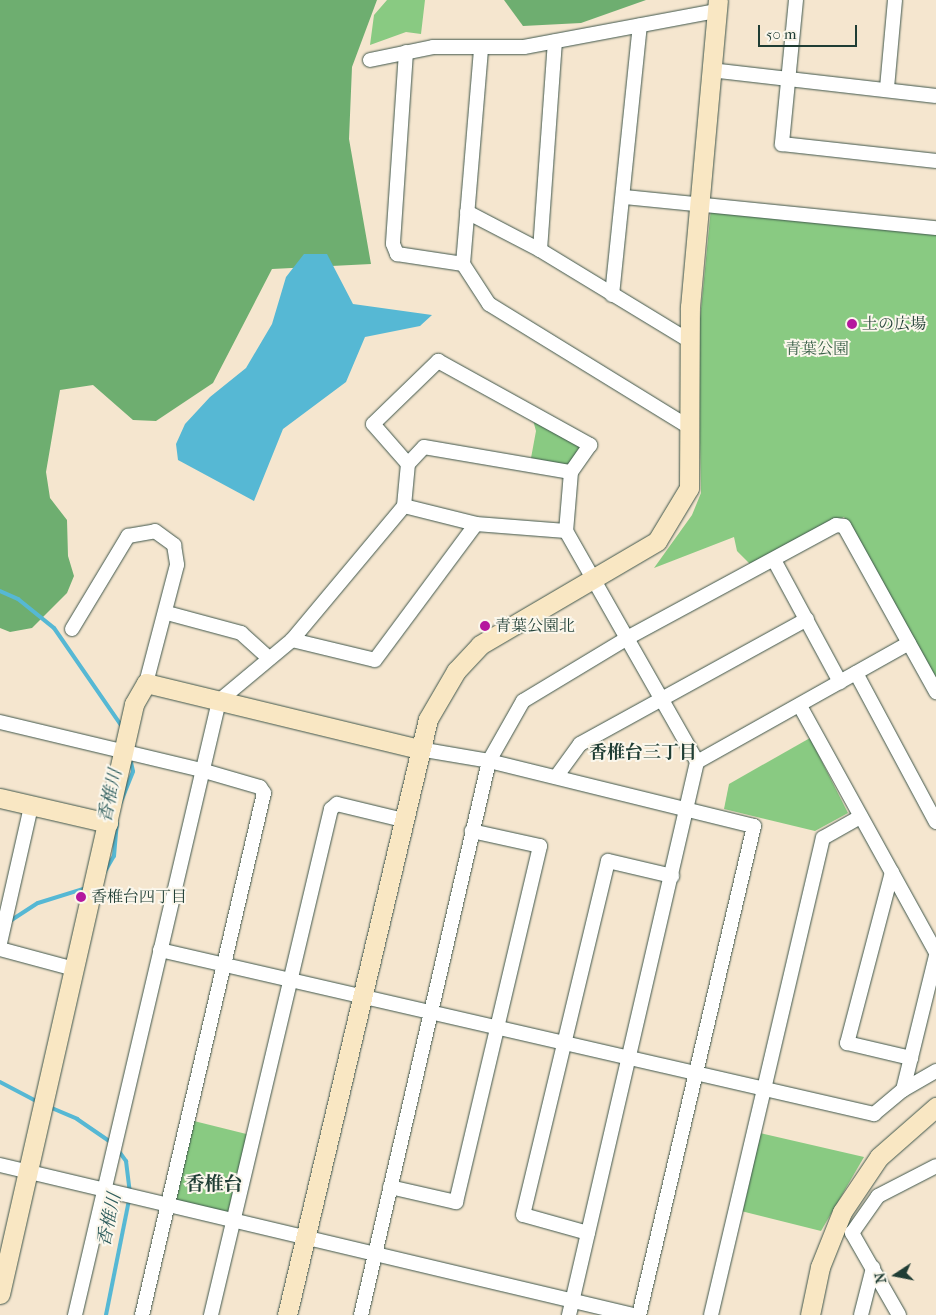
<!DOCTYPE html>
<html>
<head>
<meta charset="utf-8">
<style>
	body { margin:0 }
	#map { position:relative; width:936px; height:1315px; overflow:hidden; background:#f5e6cf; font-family:"IM FELL French Canon","Noto Serif JP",serif }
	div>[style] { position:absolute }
	.green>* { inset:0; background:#89ca82; transform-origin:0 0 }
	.forest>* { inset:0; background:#6eae70 }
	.water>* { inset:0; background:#56b8d4 }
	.stream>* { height:4px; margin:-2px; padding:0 2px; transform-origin:2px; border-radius:2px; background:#56b8d4 }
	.roads { filter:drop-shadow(0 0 1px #3f564b) drop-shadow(0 0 1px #3f564b) }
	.street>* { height:14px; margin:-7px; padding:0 7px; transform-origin:7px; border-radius:7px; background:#fff }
	.secondary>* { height:19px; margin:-9.5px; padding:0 9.5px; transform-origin:9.5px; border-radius:9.5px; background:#f9e7c3 }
	.dots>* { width:14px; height:14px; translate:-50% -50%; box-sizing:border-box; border:2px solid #fbf7ec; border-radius:50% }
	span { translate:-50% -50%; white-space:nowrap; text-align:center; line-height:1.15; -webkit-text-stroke:4px #fbf7ec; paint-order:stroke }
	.poi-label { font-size:16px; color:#1f3d34 }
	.left { translate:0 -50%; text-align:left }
	.park-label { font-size:16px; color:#3a6048 }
	.neighbourhood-label { font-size:18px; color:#1f3d34; font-weight:700 }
	.water-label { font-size:18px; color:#2d5c5c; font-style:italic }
	.quarter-label { font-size:19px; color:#1f3d34; font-weight:700 }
	.north { position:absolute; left:871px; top:1250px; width:50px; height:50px; -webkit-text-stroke:4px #fbf7ec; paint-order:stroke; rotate:259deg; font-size:14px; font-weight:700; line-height:20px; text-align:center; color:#1f3d34 }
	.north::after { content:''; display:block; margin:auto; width:18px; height:22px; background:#1f3d34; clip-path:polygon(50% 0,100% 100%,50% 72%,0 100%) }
	.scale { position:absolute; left:758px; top:25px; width:99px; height:22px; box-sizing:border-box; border:2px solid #1f3d34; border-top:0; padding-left:6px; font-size:15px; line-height:18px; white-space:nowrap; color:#1f3d34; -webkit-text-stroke:4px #fbf7ec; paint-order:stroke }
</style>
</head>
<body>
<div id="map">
	<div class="green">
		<i style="clip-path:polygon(387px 0,425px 0,421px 34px,406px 32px,370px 45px,374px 15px)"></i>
		<i style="clip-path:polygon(711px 208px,936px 233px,936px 682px,844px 517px,752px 566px,737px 551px,734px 537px,654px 568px,692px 515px,701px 493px,698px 339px)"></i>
		<i style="clip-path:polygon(533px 420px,581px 445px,568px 465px,531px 458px,536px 431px)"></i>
		<i style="clip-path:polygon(810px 738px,848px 813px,815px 831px,724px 809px,729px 784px)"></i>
		<i style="left:194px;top:1121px;width:55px;height:83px;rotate:14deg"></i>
		<i style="clip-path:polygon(760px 1133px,864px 1157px,821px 1231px,741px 1211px)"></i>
	</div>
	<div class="forest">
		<i style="clip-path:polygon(0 0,377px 0,352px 67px,349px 139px,371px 264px,272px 269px,213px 383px,156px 421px,133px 420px,93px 385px,60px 390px,46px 472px,50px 498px,67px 520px,68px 556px,74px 576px,67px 593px,32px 628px,10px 632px,0 628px)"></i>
		<i style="clip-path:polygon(504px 0,646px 0,581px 23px,523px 26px)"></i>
	</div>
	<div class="water">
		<i style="clip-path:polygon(304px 254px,327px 254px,353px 304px,432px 315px,420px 326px,365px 337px,346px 382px,283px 429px,254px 501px,178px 460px,176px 444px,185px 424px,210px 397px,246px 368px,272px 324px,286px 277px)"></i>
	</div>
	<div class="stream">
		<i style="left:0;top:591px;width:20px;rotate:24deg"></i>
		<i style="left:18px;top:599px;width:46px;rotate:38.9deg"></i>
		<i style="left:54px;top:628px;width:118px;rotate:55.4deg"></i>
		<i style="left:120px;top:804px;width:35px;rotate:-68deg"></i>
		<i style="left:133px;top:771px;width:13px;rotate:-103deg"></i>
		<i style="left:104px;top:873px;width:20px;rotate:-60deg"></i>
		<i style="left:114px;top:856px;width:33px;rotate:-85deg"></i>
		<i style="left:10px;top:921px;width:33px;rotate:-33deg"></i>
		<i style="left:38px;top:903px;width:50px;rotate:-17.4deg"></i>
		<i style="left:0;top:1082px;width:43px;rotate:27.8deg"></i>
		<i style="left:47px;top:1106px;width:33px;rotate:23deg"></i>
		<i style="left:77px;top:1119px;width:42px;rotate:34.4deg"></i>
		<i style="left:118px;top:1150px;width:14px;rotate:54deg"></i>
		<i style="left:126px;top:1161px;width:32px;rotate:83deg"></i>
		<i style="left:106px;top:1315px;width:117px;rotate:-78.7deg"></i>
	</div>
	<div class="roads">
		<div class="street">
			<i style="left:796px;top:0;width:145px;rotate:95.6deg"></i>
			<i style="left:782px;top:144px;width:155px;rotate:6.3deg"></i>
			<i style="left:406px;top:52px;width:192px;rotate:93.9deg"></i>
			<i style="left:393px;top:244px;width:11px;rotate:68deg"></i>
			<i style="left:397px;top:254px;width:67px;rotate:8.6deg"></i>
			<i style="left:463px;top:264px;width:48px;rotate:57deg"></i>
			<i style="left:489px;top:304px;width:235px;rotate:31.6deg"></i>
			<i style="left:370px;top:60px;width:64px;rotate:-11.7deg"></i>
			<i style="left:433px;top:47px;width:91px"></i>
			<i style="left:524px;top:47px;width:196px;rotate:-10.6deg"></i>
			<i style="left:711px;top:70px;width:226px;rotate:6.6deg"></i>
			<i style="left:887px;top:88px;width:88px;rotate:-84.8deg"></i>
			<i style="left:624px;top:197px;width:314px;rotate:5.7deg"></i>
			<i style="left:467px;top:212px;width:82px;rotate:27.5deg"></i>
			<i style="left:540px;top:250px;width:173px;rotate:31.3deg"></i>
			<i style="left:540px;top:250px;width:209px;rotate:-85.9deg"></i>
			<i style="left:463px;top:264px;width:216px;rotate:-85.2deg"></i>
			<i style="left:612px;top:295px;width:271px;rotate:-84.1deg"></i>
			<i style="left:408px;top:464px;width:23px;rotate:-47deg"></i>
			<i style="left:424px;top:447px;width:149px;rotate:9.7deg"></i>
			<i style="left:404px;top:506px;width:74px;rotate:14deg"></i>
			<i style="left:476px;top:524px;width:90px;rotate:4.4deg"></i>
			<i style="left:774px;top:560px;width:139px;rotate:61.6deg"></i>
			<i style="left:167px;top:613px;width:77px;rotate:15.1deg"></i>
			<i style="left:241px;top:633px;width:38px;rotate:42deg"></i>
			<i style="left:72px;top:629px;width:109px;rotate:-58.9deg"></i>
			<i style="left:128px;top:536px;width:27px;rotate:-10deg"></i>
			<i style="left:155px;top:531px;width:24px;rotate:36deg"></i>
			<i style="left:174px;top:545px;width:20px;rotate:81deg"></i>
			<i style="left:177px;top:565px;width:122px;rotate:104.7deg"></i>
			<i style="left:292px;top:640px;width:85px;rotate:13.5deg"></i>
			<i style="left:375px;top:660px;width:169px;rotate:-53.4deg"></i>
			<i style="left:856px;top:673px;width:169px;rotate:61.8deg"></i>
			<i style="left:800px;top:706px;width:281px;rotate:61.1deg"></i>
			<i style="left:0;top:722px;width:207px;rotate:13.4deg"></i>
			<i style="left:201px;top:770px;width:61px;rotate:16.1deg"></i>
			<i style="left:260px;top:787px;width:7px;rotate:56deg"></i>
			<i style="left:264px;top:793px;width:536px;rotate:103.15deg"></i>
			<i style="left:419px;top:749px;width:71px;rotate:9.7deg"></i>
			<i style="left:489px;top:761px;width:273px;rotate:13.8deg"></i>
			<i style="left:754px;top:826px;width:502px;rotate:103.23deg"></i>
			<i style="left:697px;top:762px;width:243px;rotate:-29.3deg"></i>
			<i style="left:556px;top:777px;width:41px;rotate:-54deg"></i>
			<i style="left:580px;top:744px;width:259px;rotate:-28.8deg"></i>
			<i style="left:892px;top:872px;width:177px;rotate:104.7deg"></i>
			<i style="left:847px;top:1043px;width:66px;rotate:13.2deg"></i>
			<i style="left:0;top:943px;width:140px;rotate:-77.2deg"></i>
			<i style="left:0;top:949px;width:77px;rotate:15.1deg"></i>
			<i style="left:160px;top:950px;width:733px;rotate:12.94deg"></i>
			<i style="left:874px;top:1114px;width:38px;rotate:-40deg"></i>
			<i style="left:903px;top:1090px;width:138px;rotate:-76.2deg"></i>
			<i style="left:903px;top:1090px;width:38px;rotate:-30deg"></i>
			<i style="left:0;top:1165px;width:651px;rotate:13.33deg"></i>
			<i style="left:390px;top:1187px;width:68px;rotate:12.8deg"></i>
			<i style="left:456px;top:1202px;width:179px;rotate:-76.7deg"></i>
			<i style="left:497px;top:1028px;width:187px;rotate:-76.7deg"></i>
			<i style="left:540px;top:846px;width:70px;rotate:-167.6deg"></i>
			<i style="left:588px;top:1233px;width:67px;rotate:-164.5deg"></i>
			<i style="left:523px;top:1215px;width:364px;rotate:-76.5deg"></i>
			<i style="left:608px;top:861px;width:66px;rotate:13.2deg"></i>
			<i style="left:75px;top:1315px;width:631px;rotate:-76.8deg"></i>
			<i style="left:219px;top:701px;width:95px;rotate:-39.9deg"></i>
			<i style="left:292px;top:640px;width:175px;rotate:-50.1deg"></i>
			<i style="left:404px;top:506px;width:42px;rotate:-84.6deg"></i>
			<i style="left:408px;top:464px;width:53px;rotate:-131.2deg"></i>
			<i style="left:373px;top:424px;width:91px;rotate:-44.1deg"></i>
			<i style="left:438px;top:361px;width:174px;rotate:28.9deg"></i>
			<i style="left:590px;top:445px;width:33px;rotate:125deg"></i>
			<i style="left:571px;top:472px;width:59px;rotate:94.8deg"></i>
			<i style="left:566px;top:531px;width:266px;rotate:60.4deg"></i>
			<i style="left:697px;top:762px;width:568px;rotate:103.03deg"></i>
			<i style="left:211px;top:1315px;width:520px;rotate:-76.66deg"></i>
			<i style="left:331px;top:809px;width:8px;rotate:-40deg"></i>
			<i style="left:337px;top:804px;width:68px;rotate:13.6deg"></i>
			<i style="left:361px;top:1315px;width:569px;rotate:-76.99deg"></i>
			<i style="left:489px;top:761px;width:69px;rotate:-60.5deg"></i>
			<i style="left:523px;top:701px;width:124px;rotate:-31.1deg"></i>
			<i style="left:629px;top:637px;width:235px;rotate:-28.4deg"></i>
			<i style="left:836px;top:525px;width:8px;rotate:7deg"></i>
			<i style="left:844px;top:526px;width:190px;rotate:61deg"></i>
			<i style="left:711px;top:1315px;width:490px;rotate:-76.8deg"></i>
			<i style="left:823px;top:838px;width:43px;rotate:-29.6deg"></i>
			<i style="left:861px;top:1315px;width:49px;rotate:-75.7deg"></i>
			<i style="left:899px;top:1315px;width:95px;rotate:-119.8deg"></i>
			<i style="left:852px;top:1233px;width:45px;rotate:-54.9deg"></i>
			<i style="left:878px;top:1196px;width:65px;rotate:-27.3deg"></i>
		</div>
		<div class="secondary">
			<i style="left:0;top:798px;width:111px;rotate:13deg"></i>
			<i style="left:0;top:1294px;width:605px;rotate:-77.2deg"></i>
			<i style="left:134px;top:704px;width:24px;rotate:-60deg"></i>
			<i style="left:146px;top:683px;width:281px;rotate:13.6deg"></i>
			<i style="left:287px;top:1315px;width:612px;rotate:-76.69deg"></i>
			<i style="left:428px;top:719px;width:56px;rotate:-59.7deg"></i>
			<i style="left:456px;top:671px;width:35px;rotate:-47deg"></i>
			<i style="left:480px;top:645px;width:205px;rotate:-30.4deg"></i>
			<i style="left:657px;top:541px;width:62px;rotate:-58.9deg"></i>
			<i style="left:689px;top:488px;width:181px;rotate:-89.7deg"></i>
			<i style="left:690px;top:307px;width:308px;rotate:-84.8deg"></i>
			<i style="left:810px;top:1315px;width:49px;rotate:-78.2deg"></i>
			<i style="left:820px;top:1267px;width:59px;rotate:-68.2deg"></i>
			<i style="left:842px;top:1212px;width:66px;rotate:-56.1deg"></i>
			<i style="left:879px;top:1157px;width:76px;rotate:-41.3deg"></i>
		</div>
	</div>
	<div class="dots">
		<i style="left:852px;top:324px;background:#b5179e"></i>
		<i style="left:485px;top:626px;background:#b5179e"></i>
		<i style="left:81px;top:897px;background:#b5179e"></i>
	</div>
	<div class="poi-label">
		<span class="left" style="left:862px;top:324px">土の広場</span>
		<span class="left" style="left:495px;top:626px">青葉公園北</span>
		<span class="left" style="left:91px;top:897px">香椎台四丁目</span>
	</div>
	<div class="park-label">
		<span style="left:817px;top:349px">青葉公園</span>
	</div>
	<div class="neighbourhood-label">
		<span style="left:643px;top:753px">香椎台三丁目</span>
	</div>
	<div class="water-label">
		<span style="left:111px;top:796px;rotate:-78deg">香椎川</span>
		<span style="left:110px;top:1220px;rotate:-78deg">香椎川</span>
	</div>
	<div class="quarter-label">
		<span style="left:214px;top:1185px">香椎台</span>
	</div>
	<div class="north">N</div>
	<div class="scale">50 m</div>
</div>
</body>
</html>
